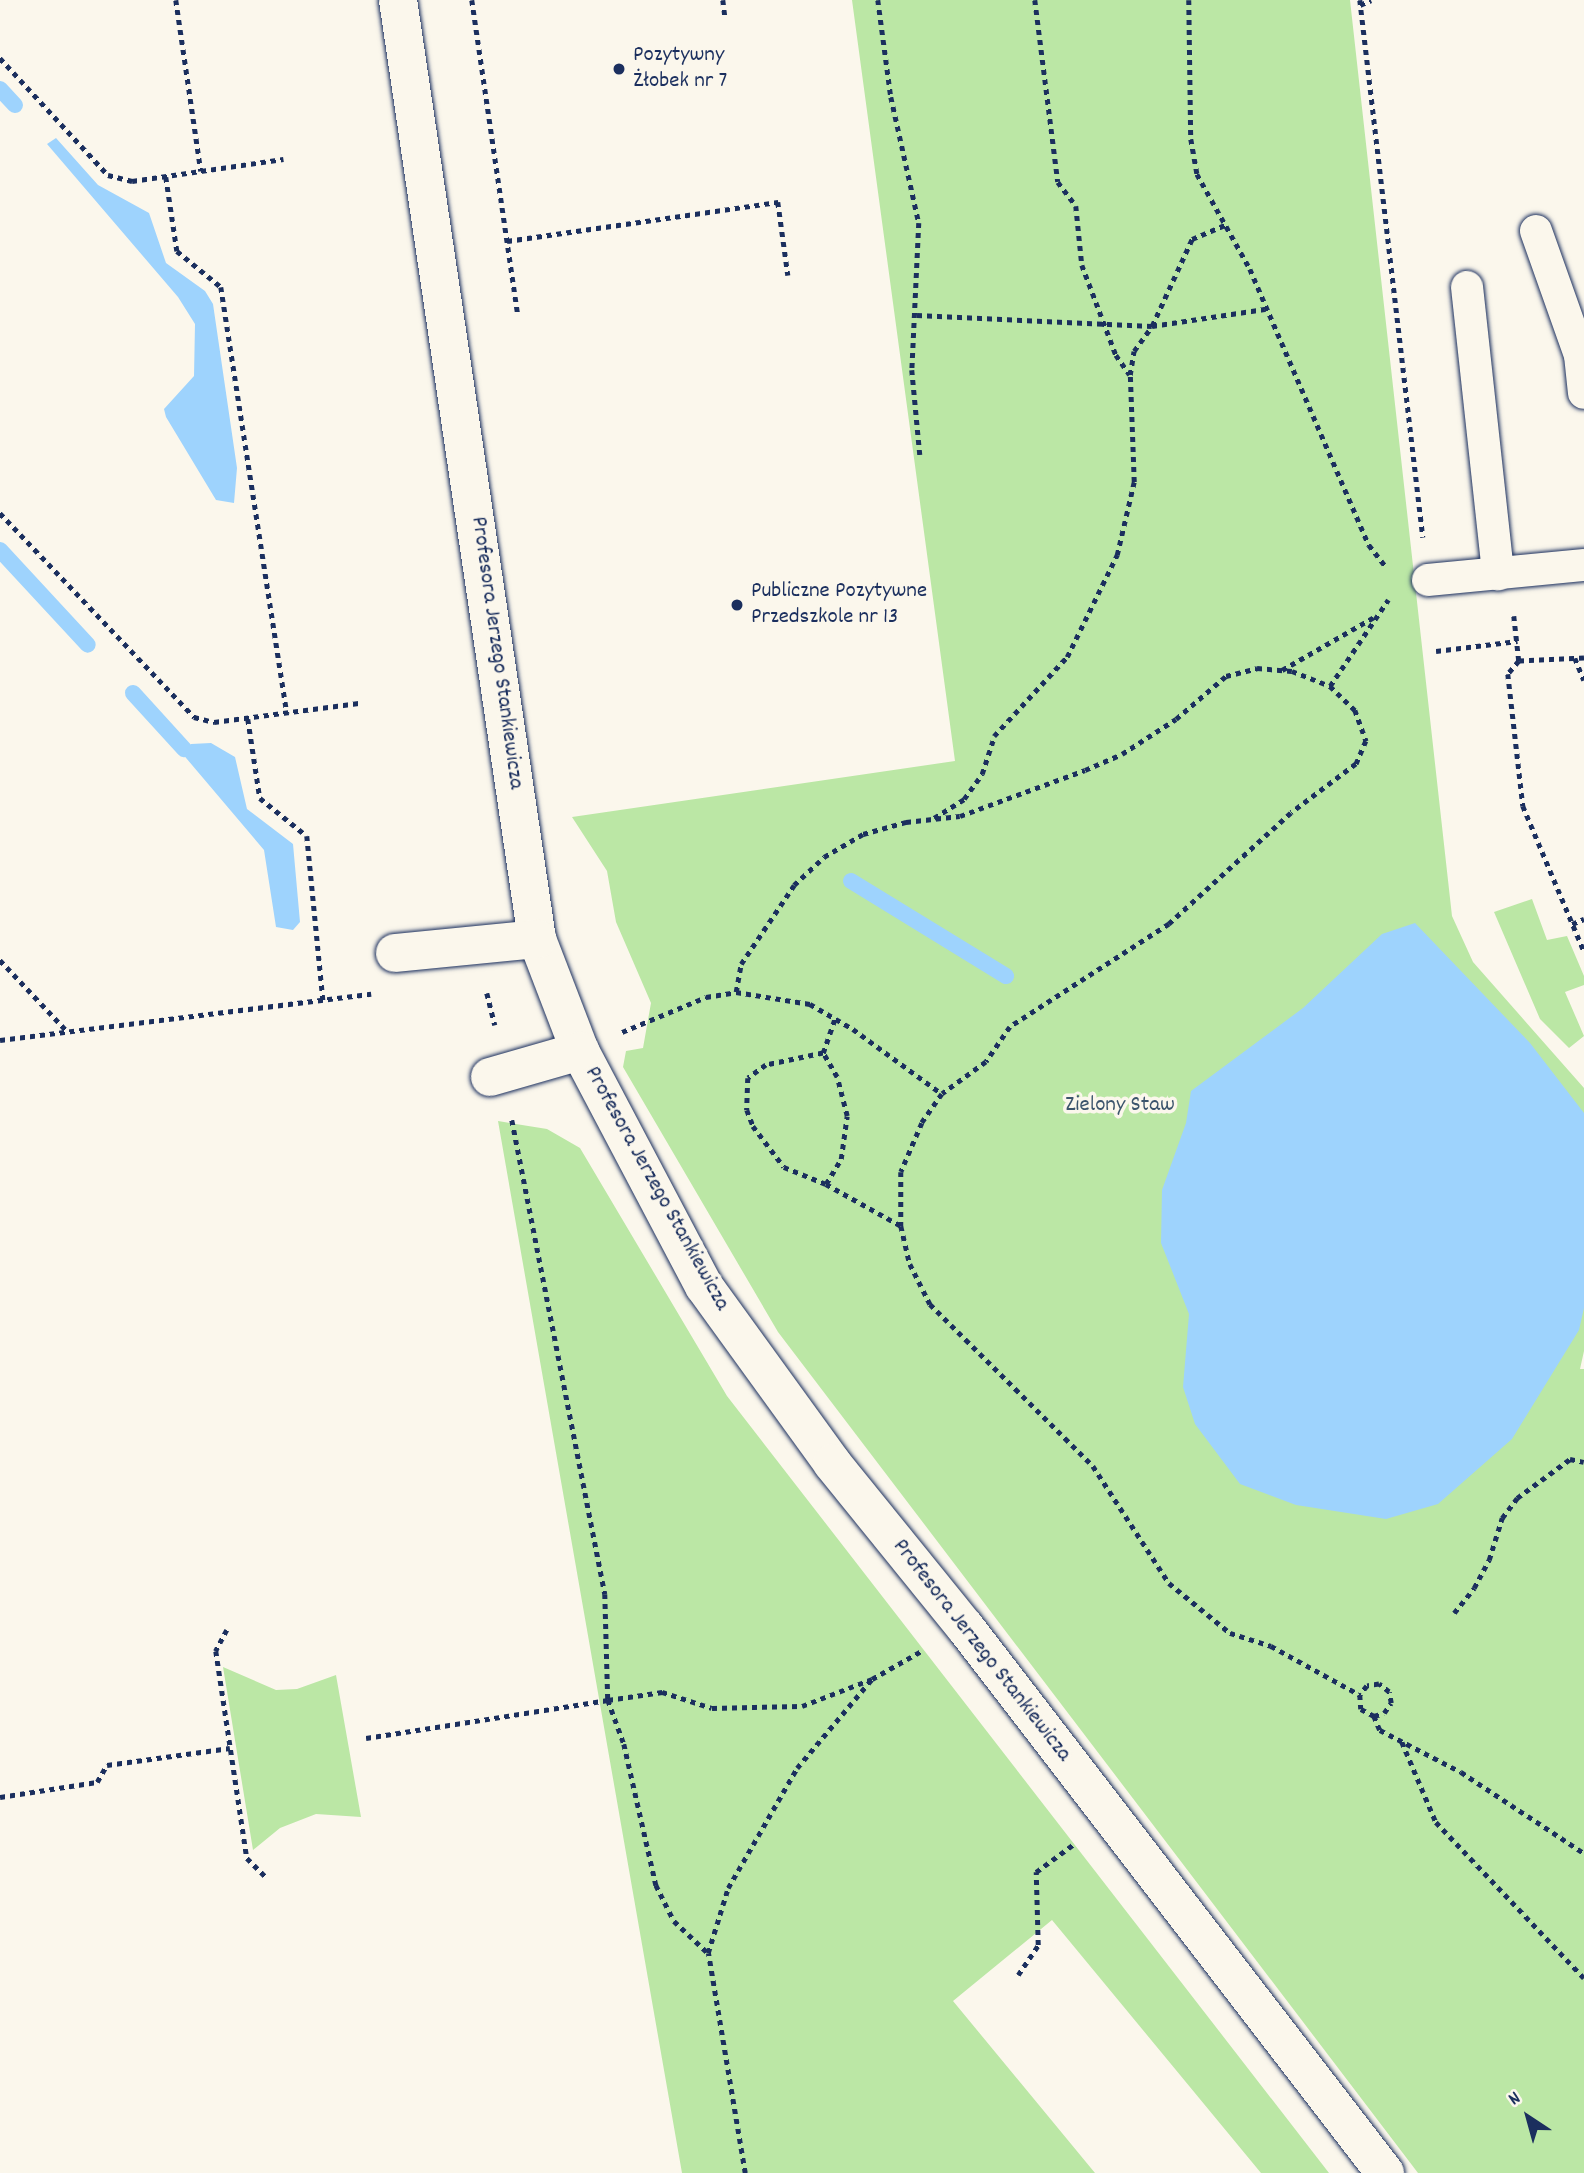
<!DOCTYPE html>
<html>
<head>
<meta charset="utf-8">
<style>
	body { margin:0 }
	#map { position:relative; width:1584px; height:2173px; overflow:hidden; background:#fbf7ec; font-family:Dekko,sans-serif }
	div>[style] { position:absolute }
	.green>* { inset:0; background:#bbe7a5 }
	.water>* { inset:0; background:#9ed3fd }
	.stream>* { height:16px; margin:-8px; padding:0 8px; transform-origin:8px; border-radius:8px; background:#9ed3fd }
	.path>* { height:4.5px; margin-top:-2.25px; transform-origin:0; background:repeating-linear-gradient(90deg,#1b2f5e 0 5px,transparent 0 10px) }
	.roads { filter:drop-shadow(0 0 2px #1b2f5e) drop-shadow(0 0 2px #1b2f5e) }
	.service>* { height:32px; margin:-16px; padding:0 16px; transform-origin:16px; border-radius:16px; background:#fbf7ec }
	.minor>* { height:38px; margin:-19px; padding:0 19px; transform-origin:19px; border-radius:19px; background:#fbf7ec }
	.dots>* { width:19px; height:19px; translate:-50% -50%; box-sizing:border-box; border:4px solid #fbf7ec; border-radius:50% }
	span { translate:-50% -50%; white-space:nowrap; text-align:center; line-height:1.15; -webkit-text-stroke:7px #fbf7ec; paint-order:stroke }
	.poi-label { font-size:23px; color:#1b2f5e }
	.left { translate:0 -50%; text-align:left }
	.street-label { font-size:23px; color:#1b2f5e }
	.park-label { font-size:23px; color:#3b546c }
	.north { position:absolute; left:1493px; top:2082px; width:70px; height:70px; -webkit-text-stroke:5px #fbf7ec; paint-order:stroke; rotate:324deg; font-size:19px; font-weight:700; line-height:28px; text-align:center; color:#1b2f5e }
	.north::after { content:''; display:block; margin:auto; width:24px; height:32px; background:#1b2f5e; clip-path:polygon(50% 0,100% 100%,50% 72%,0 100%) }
</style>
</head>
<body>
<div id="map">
	<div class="green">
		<i style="clip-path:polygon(852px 0,1350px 0,1452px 916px,1473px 962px,1584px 1088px,1584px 1351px,1580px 1369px,1584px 1369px,1584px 2173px,1418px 2173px,778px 1332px,623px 1067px,626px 1051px,643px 1048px,651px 1003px,616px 922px,607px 871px,572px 817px,955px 761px)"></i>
		<i style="clip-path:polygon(1532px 899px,1547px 940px,1567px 936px,1584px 976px,1584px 985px,1565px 992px,1584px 1036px,1569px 1048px,1540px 1019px,1494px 912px)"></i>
		<i style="clip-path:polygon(498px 1121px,547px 1129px,580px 1148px,727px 1396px,1329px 2173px,1261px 2173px,1052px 1920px,953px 2001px,1095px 2173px,682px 2173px)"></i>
		<i style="clip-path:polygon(223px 1667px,276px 1690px,297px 1689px,336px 1675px,361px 1817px,316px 1814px,280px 1828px,253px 1850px)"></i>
	</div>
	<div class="water">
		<i style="clip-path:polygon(56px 138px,98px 185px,149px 213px,166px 263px,205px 291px,213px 304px,237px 468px,234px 503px,216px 500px,166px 417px,164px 409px,194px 376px,195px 324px,178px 297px,47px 144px)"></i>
		<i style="clip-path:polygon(211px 743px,235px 757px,247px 809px,293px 844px,300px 922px,293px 930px,276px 927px,264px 850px,181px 752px,191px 744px)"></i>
		<i style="clip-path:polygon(1415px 923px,1530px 1043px,1584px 1113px,1584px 1308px,1579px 1330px,1512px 1439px,1438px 1504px,1386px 1519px,1296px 1505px,1240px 1484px,1195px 1424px,1183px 1387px,1189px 1314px,1161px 1243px,1162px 1190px,1186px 1123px,1191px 1091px,1303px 1008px,1382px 934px)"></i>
	</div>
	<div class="stream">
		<i style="left:0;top:89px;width:22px;rotate:47deg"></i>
		<i style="left:0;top:550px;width:129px;rotate:47.2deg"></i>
		<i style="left:133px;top:693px;width:76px;rotate:47.7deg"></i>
		<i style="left:851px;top:881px;width:182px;rotate:31.5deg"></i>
	</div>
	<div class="path">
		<i style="left:176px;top:0;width:173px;rotate:81.7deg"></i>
		<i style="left:472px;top:0;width:318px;rotate:81.7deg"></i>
		<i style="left:723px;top:0;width:17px;rotate:83deg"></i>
		<i style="left:878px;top:0;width:98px;rotate:82.4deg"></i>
		<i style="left:891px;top:97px;width:129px;rotate:77.5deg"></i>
		<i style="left:919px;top:223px;width:147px;rotate:92.7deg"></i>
		<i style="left:912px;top:370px;width:85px;rotate:84.6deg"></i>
		<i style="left:1035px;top:0;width:183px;rotate:82.8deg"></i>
		<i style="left:1058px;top:182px;width:30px;rotate:53deg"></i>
		<i style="left:1076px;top:206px;width:59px;rotate:84.2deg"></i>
		<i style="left:1082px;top:265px;width:96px;rotate:69.3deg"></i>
		<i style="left:1116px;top:355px;width:24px;rotate:55deg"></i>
		<i style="left:1189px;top:0;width:139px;rotate:89.2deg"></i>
		<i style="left:1191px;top:139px;width:36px;rotate:80deg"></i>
		<i style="left:1197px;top:174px;width:109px;rotate:60.8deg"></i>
		<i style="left:1250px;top:269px;width:301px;rotate:66.7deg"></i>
		<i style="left:1369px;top:545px;width:28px;rotate:52deg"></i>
		<i style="left:1360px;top:0;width:541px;rotate:83.31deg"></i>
		<i style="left:1360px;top:5px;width:12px;rotate:-24deg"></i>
		<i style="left:0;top:58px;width:159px;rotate:47.3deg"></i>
		<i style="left:108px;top:175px;width:25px;rotate:14deg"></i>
		<i style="left:132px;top:181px;width:153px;rotate:-8.3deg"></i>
		<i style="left:166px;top:177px;width:75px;rotate:81.5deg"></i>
		<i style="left:177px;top:251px;width:57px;rotate:39.3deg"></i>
		<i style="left:221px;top:287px;width:432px;rotate:81.2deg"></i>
		<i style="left:507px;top:241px;width:274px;rotate:-8.2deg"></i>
		<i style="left:778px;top:202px;width:74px;rotate:82.2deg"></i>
		<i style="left:917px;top:315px;width:235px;rotate:2.7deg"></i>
		<i style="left:1152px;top:326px;width:114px;rotate:-8.6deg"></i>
		<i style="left:0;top:513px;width:282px;rotate:46.4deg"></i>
		<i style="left:194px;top:717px;width:21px;rotate:14deg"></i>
		<i style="left:214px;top:722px;width:146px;rotate:-7.5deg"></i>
		<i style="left:1514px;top:616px;width:45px;rotate:83.7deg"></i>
		<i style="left:1436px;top:651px;width:82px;rotate:-7deg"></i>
		<i style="left:1575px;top:658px;width:24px;rotate:68deg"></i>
		<i style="left:1584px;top:658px;width:65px;rotate:177.4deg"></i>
		<i style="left:1519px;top:661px;width:17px;rotate:130deg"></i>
		<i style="left:1508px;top:674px;width:133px;rotate:83.5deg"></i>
		<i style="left:1523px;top:806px;width:157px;rotate:67.2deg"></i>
		<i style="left:1282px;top:670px;width:106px;rotate:-29.9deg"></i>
		<i style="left:1330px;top:686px;width:104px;rotate:-56deg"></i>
		<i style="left:248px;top:719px;width:80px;rotate:81.4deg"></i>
		<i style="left:260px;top:798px;width:60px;rotate:39deg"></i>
		<i style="left:307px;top:836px;width:165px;rotate:84.4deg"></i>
		<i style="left:934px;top:818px;width:36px;rotate:-32deg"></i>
		<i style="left:964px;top:799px;width:31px;rotate:-54deg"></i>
		<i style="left:982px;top:774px;width:40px;rotate:-72deg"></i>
		<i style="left:994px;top:736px;width:108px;rotate:-47.3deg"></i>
		<i style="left:1067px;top:657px;width:114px;rotate:-63.9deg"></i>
		<i style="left:1117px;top:555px;width:75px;rotate:-76.9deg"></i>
		<i style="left:1134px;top:482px;width:107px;rotate:-92.1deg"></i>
		<i style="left:1130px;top:375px;width:24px;rotate:-81deg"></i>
		<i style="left:1134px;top:351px;width:31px;rotate:-54deg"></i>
		<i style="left:1152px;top:326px;width:96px;rotate:-65.3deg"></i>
		<i style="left:1192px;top:239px;width:36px;rotate:-23deg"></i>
		<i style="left:1572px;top:924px;width:13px;rotate:-23deg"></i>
		<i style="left:0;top:960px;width:98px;rotate:46.7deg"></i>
		<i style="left:736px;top:992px;width:28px;rotate:-80deg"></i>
		<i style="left:741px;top:964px;width:95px;rotate:-56.1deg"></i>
		<i style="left:794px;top:885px;width:41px;rotate:-43deg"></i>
		<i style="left:824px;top:857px;width:45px;rotate:-30.5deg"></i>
		<i style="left:863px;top:834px;width:45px;rotate:-15.6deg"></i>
		<i style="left:906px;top:822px;width:54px;rotate:-6.3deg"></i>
		<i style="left:960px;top:816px;width:133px;rotate:-20.2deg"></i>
		<i style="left:1085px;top:770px;width:40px;rotate:-23.4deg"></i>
		<i style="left:1122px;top:754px;width:64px;rotate:-32.9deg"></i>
		<i style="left:1176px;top:719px;width:66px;rotate:-40.7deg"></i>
		<i style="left:1226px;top:676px;width:32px;rotate:-14deg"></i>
		<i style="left:1257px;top:668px;width:35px;rotate:5deg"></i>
		<i style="left:1292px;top:671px;width:41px;rotate:21.5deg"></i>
		<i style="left:1330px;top:686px;width:35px;rotate:44deg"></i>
		<i style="left:1355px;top:710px;width:33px;rotate:70deg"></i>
		<i style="left:1366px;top:741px;width:25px;rotate:113deg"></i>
		<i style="left:1356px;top:764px;width:81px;rotate:143deg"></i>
		<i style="left:1291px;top:813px;width:165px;rotate:137.7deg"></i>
		<i style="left:1169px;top:924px;width:189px;rotate:147.1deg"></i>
		<i style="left:1010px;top:1027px;width:42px;rotate:124.4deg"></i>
		<i style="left:986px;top:1062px;width:54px;rotate:144deg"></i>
		<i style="left:942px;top:1094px;width:35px;rotate:125deg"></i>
		<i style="left:922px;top:1123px;width:53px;rotate:113.2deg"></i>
		<i style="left:901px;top:1172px;width:54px;rotate:90deg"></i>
		<i style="left:901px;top:1226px;width:39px;rotate:77deg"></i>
		<i style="left:910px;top:1264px;width:45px;rotate:63.4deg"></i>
		<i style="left:930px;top:1304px;width:230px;rotate:44.8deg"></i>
		<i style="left:1093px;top:1466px;width:140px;rotate:57deg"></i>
		<i style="left:1169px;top:1583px;width:79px;rotate:39.3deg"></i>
		<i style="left:1230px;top:1633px;width:43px;rotate:17.6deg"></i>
		<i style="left:1271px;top:1646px;width:102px;rotate:28.8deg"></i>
		<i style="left:487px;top:993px;width:33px;rotate:76deg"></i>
		<i style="left:622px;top:1032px;width:91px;rotate:-22.6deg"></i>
		<i style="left:706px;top:997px;width:30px;rotate:-9deg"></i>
		<i style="left:736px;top:992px;width:75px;rotate:9.2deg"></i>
		<i style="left:810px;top:1004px;width:50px;rotate:30.2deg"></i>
		<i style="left:853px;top:1029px;width:110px;rotate:36.1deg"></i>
		<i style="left:0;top:1040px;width:374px;rotate:-7.1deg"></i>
		<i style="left:823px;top:1053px;width:37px;rotate:-71deg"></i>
		<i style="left:512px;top:1120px;width:483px;rotate:78.9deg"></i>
		<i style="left:605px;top:1594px;width:106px;rotate:88.4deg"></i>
		<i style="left:608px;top:1700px;width:55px;rotate:-8.4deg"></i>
		<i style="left:662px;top:1692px;width:52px;rotate:17.7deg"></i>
		<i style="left:712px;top:1708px;width:90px;rotate:-1.3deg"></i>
		<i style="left:802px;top:1706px;width:75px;rotate:-21.1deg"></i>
		<i style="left:826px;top:1184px;width:29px;rotate:-59deg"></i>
		<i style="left:841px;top:1159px;width:43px;rotate:-82.1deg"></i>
		<i style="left:847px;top:1116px;width:40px;rotate:-104.4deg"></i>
		<i style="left:837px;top:1077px;width:28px;rotate:-120deg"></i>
		<i style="left:823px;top:1053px;width:58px;rotate:168.1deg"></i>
		<i style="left:766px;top:1065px;width:22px;rotate:144deg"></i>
		<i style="left:748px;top:1078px;width:32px;rotate:92deg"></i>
		<i style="left:747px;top:1110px;width:17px;rotate:69deg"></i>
		<i style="left:753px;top:1126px;width:51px;rotate:52.9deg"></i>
		<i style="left:784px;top:1167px;width:45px;rotate:22deg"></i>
		<i style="left:826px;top:1184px;width:86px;rotate:29.2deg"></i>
		<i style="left:1454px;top:1613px;width:32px;rotate:-51deg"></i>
		<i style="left:1474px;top:1588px;width:32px;rotate:-62deg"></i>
		<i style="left:1489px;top:1560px;width:44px;rotate:-72.8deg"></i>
		<i style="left:1502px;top:1518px;width:25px;rotate:-53deg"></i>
		<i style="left:1517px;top:1498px;width:66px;rotate:-36.3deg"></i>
		<i style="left:1570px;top:1459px;width:14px;rotate:12deg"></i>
		<i style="left:227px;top:1630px;width:24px;rotate:118deg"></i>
		<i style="left:216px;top:1651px;width:209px;rotate:81.5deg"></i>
		<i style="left:247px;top:1858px;width:28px;rotate:45deg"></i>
		<i style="left:1374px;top:1716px;width:10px;rotate:-17deg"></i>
		<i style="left:1384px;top:1713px;width:12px;rotate:-55deg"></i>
		<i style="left:1391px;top:1703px;width:11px;rotate:-100deg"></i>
		<i style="left:1389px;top:1692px;width:13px;rotate:-141deg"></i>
		<i style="left:1379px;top:1684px;width:12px;rotate:171deg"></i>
		<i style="left:1367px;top:1686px;width:11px;rotate:128deg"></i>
		<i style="left:1360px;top:1695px;width:14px;rotate:86deg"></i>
		<i style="left:1361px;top:1709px;width:15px;rotate:28deg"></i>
		<i style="left:1374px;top:1716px;width:15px;rotate:67deg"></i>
		<i style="left:1380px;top:1730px;width:91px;rotate:27.4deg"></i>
		<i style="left:1461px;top:1772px;width:147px;rotate:33.4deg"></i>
		<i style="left:366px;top:1738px;width:245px;rotate:-8.9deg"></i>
		<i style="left:608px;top:1700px;width:47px;rotate:70deg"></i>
		<i style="left:624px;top:1744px;width:145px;rotate:77.2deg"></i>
		<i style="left:656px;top:1885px;width:40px;rotate:63.4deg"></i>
		<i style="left:674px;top:1921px;width:47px;rotate:43.3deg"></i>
		<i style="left:1402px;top:1742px;width:87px;rotate:67deg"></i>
		<i style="left:1436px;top:1822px;width:215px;rotate:46.5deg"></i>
		<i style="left:0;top:1797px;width:98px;rotate:-8.8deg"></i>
		<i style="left:97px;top:1782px;width:20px;rotate:-60deg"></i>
		<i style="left:107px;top:1765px;width:124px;rotate:-7.9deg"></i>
		<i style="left:1018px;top:1975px;width:36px;rotate:-56deg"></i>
		<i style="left:1038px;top:1945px;width:73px;rotate:-91.6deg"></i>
		<i style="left:1036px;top:1872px;width:47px;rotate:-36.4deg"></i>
		<i style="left:745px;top:2173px;width:223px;rotate:-99.5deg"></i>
		<i style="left:708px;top:1953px;width:68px;rotate:-72.9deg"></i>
		<i style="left:728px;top:1888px;width:138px;rotate:-60.1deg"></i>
		<i style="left:797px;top:1768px;width:116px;rotate:-49.9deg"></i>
		<i style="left:872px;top:1679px;width:59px;rotate:-29.6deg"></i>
	</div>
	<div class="roads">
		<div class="service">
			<i style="left:1536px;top:231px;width:132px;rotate:70.5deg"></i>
			<i style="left:1580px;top:355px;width:38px;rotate:84deg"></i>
			<i style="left:1467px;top:287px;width:289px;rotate:83.8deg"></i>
			<i style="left:1428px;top:580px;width:157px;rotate:-5.5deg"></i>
		</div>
		<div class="minor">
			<i style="left:398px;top:0;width:949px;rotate:81.58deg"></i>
			<i style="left:537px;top:939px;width:120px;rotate:69deg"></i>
			<i style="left:580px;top:1051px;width:266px;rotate:62.2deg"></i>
			<i style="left:704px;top:1286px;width:218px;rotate:54.1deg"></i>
			<i style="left:832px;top:1463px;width:211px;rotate:51deg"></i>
			<i style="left:965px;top:1627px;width:689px;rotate:52.43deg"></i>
			<i style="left:395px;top:953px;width:143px;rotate:-5.6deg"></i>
			<i style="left:490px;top:1077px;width:94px;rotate:-16.1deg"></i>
		</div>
	</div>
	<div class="dots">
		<i style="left:619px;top:69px;background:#1b2f5e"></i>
		<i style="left:737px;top:605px;background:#1b2f5e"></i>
	</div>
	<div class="poi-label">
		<span class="left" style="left:633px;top:69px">Pozytywny<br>Żłobek nr 7</span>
		<span class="left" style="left:751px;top:605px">Publiczne Pozytywne<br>Przedszkole nr 13</span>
	</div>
	<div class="street-label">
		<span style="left:496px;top:653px;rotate:82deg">Profesora Jerzego Stankiewicza</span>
		<span style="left:656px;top:1189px;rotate:61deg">Profesora Jerzego Stankiewicza</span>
		<span style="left:981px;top:1651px;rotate:52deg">Profesora Jerzego Stankiewicza</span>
	</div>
	<div class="park-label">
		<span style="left:1120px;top:1106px">Zielony Staw</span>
	</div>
	<div class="north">N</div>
</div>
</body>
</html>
